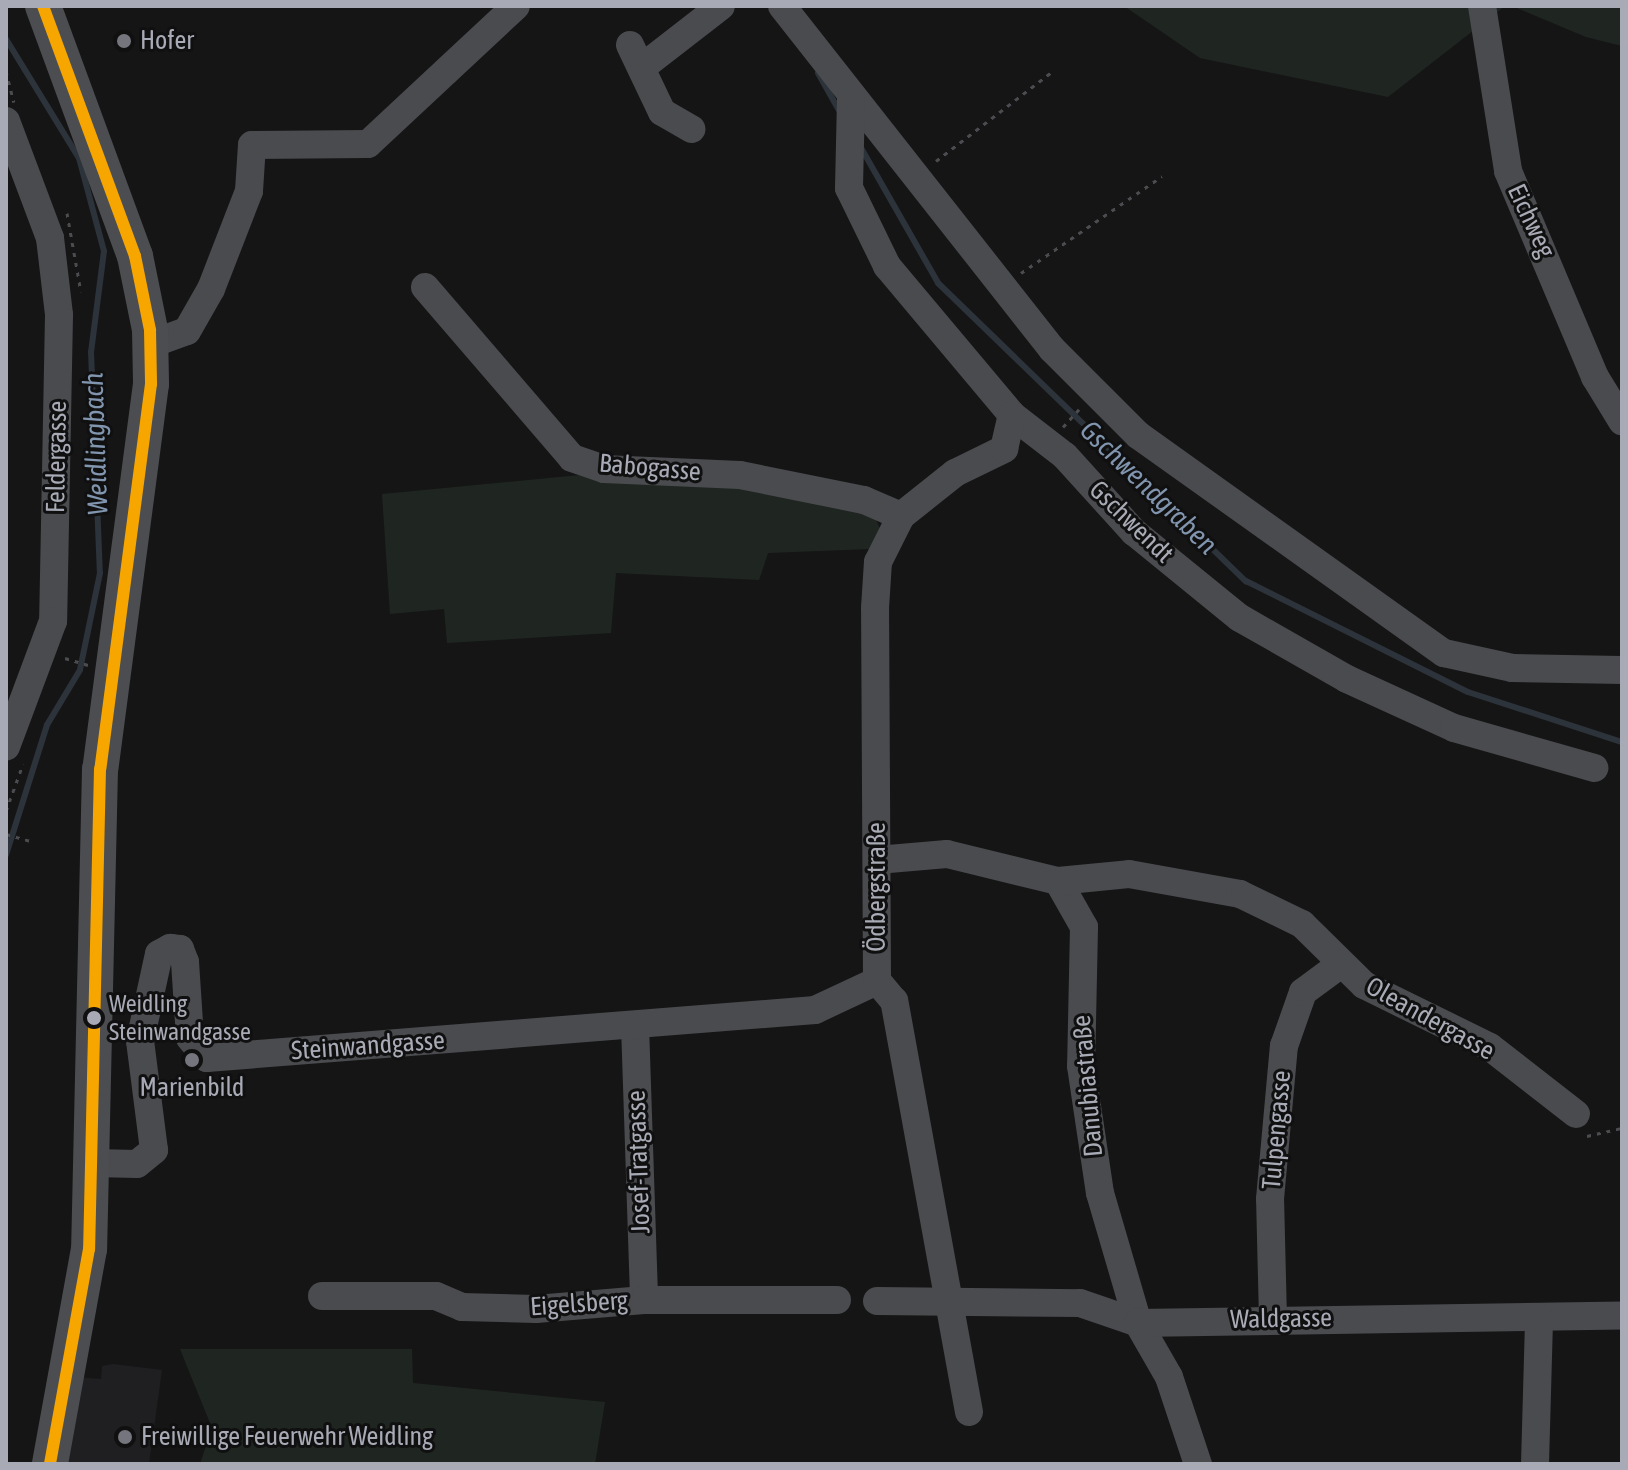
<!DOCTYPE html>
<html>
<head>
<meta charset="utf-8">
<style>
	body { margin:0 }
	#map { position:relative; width:1628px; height:1470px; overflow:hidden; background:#151516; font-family:"Asap Condensed",sans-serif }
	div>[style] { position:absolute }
	.built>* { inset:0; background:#1f1f21 }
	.green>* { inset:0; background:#1f2621 }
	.stream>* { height:6px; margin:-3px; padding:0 3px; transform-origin:3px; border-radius:3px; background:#2d333a }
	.path>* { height:3px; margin-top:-1.5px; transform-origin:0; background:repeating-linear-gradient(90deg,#4b4c4f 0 4px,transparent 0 10px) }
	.minor>* { height:28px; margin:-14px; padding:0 14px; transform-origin:14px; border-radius:14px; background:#4a4b4e }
	.major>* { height:36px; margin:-18px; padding:0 18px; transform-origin:18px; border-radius:18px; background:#4c4d50 }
	.bus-1>* { height:12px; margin:-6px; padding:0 6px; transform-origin:6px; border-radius:6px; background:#f7a600 }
	.dots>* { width:22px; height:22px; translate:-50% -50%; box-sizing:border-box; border:4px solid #101011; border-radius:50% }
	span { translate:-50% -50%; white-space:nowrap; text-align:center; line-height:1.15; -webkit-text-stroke:6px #101011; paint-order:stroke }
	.bus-label { font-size:24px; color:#a8abb5 }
	.left { translate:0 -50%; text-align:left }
	.poi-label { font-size:26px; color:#a8abb5 }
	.street-label { font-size:26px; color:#a8abb5 }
	.water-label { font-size:28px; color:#8195ae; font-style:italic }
	.frame { position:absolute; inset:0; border:8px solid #a8abb5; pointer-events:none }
</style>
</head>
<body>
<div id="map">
	<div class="built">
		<i style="clip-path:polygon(113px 1364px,162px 1370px,149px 1464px,62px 1464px,76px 1377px,101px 1379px,102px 1366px)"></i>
	</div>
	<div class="green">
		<i style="clip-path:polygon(1124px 6px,1505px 6px,1388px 97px,1200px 58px)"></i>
		<i style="clip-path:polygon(1512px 6px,1622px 6px,1622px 46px,1586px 37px)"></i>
		<i style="clip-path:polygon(580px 475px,748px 483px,874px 515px,880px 529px,870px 549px,768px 553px,759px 580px,616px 573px,611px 633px,447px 643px,444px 609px,390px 614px,382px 494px)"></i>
		<i style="clip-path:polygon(180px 1349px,412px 1349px,413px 1383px,605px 1402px,595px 1464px,200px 1464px,212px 1428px)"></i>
	</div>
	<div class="stream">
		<i style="left:6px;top:39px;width:140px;rotate:58.5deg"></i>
		<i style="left:79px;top:158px;width:96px;rotate:75deg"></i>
		<i style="left:104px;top:251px;width:102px;rotate:97.3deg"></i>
		<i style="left:91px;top:352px;width:221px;rotate:87.7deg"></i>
		<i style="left:100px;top:573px;width:99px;rotate:101.7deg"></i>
		<i style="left:80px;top:670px;width:64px;rotate:121deg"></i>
		<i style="left:47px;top:725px;width:136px;rotate:107.5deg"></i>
		<i style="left:818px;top:73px;width:45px;rotate:60.6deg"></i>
		<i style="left:860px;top:146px;width:158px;rotate:60.3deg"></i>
		<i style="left:938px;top:283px;width:429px;rotate:44.1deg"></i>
		<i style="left:1246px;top:581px;width:248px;rotate:26.6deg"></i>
		<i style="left:1468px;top:692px;width:162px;rotate:18deg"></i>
	</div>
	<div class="path">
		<i style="left:6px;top:71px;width:32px;rotate:76deg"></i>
		<i style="left:936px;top:161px;width:148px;rotate:-37.6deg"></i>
		<i style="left:67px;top:213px;width:80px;rotate:80deg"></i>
		<i style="left:1021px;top:273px;width:171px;rotate:-34.5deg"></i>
		<i style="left:1063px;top:427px;width:24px;rotate:-48deg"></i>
		<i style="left:65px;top:658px;width:24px;rotate:17deg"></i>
		<i style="left:6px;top:811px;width:50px;rotate:-70.1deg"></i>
		<i style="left:6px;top:834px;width:25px;rotate:16deg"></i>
		<i style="left:1587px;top:1136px;width:36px;rotate:-13deg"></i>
	</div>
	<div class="minor">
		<i style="left:782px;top:6px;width:437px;rotate:51.8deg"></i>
		<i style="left:1052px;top:349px;width:122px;rotate:45deg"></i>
		<i style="left:1138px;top:435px;width:376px;rotate:35.5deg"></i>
		<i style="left:1444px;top:653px;width:70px;rotate:12.4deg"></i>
		<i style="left:1512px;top:668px;width:110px;rotate:1deg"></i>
		<i style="left:1482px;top:6px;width:167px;rotate:81deg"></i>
		<i style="left:1508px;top:171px;width:224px;rotate:67.1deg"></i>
		<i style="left:1595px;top:377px;width:52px;rotate:58.5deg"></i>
		<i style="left:630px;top:45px;width:74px;rotate:64.5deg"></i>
		<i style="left:662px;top:112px;width:34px;rotate:30deg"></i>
		<i style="left:645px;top:65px;width:96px;rotate:-37.8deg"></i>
		<i style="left:851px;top:99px;width:89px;rotate:91.3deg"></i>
		<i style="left:849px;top:188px;width:87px;rotate:64deg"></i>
		<i style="left:887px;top:266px;width:194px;rotate:50deg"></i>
		<i style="left:1012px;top:415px;width:67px;rotate:37.7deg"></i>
		<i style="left:1065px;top:456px;width:103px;rotate:47.8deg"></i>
		<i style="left:1134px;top:532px;width:136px;rotate:39.1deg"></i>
		<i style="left:1240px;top:618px;width:123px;rotate:29.7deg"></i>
		<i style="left:1347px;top:679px;width:118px;rotate:24.6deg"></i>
		<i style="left:1454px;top:728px;width:146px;rotate:15.9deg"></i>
		<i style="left:6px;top:121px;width:125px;rotate:69.4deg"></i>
		<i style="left:50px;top:238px;width:78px;rotate:83.3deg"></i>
		<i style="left:59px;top:315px;width:306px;rotate:91.1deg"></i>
		<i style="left:53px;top:621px;width:134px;rotate:110.5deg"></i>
		<i style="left:425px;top:287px;width:225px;rotate:49.3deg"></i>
		<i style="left:572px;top:458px;width:34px;rotate:19deg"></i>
		<i style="left:604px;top:469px;width:136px;rotate:2.5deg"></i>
		<i style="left:740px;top:475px;width:126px;rotate:11.4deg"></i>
		<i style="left:864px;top:500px;width:40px;rotate:23.4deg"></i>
		<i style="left:151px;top:344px;width:38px;rotate:-20deg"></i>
		<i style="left:187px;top:331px;width:48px;rotate:-60.3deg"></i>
		<i style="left:211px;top:289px;width:105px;rotate:-68.8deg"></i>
		<i style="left:249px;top:191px;width:46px;rotate:-86.3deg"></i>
		<i style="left:252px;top:145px;width:116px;rotate:-0.5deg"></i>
		<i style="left:368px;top:144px;width:202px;rotate:-43deg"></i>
		<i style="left:877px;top:860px;width:70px;rotate:-4.9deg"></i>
		<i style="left:947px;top:854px;width:114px;rotate:13.7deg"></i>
		<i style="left:1058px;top:881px;width:53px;rotate:60.5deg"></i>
		<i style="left:1084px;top:927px;width:139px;rotate:91.2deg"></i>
		<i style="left:1081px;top:1066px;width:128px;rotate:81.5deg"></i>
		<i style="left:1100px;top:1193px;width:135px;rotate:73.7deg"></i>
		<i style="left:1138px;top:1323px;width:62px;rotate:60.1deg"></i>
		<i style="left:1169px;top:1377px;width:92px;rotate:71.6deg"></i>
		<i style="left:1058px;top:881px;width:71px;rotate:-5.6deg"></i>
		<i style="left:1129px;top:874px;width:113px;rotate:10.2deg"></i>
		<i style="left:1240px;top:894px;width:69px;rotate:25.8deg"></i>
		<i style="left:1302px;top:924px;width:87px;rotate:44.5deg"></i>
		<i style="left:1364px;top:985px;width:140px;rotate:26.2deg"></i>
		<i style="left:1490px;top:1047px;width:109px;rotate:37.9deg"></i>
		<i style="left:635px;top:1025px;width:275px;rotate:88.1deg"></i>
		<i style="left:93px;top:1163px;width:44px;rotate:1.3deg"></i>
		<i style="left:137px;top:1164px;width:22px;rotate:-39deg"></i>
		<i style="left:154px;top:1150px;width:110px;rotate:-97.3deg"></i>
		<i style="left:140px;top:1041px;width:89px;rotate:-77.7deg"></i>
		<i style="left:159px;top:954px;width:13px;rotate:-29deg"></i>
		<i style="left:170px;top:948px;width:10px;rotate:6deg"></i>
		<i style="left:180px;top:949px;width:14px;rotate:69deg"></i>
		<i style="left:185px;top:962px;width:76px;rotate:86.2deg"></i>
		<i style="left:190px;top:1038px;width:26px;rotate:50deg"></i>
		<i style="left:207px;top:1058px;width:610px;rotate:-4.51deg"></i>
		<i style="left:815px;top:1010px;width:68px;rotate:-25.1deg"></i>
		<i style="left:322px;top:1296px;width:114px"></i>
		<i style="left:436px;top:1296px;width:28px;rotate:23deg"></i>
		<i style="left:462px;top:1307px;width:74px;rotate:1.5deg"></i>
		<i style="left:536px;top:1309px;width:108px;rotate:-4.8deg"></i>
		<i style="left:644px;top:1300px;width:193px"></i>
		<i style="left:877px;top:1301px;width:203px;rotate:0.6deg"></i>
		<i style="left:1080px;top:1303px;width:61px;rotate:19deg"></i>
		<i style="left:1138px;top:1323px;width:484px;rotate:-0.9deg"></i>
		<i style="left:1273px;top:1319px;width:120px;rotate:-91.4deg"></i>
		<i style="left:1270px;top:1199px;width:154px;rotate:-84.8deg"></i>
		<i style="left:1284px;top:1046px;width:57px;rotate:-70.6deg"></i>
		<i style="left:1303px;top:992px;width:47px;rotate:-36.4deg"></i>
		<i style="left:969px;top:1412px;width:418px;rotate:-100.3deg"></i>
		<i style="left:894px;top:1001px;width:26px;rotate:-130deg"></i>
		<i style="left:877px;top:981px;width:373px;rotate:-90.3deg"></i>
		<i style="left:875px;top:608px;width:46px;rotate:-86.3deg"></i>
		<i style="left:878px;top:562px;width:51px;rotate:-63.4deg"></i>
		<i style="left:901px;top:516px;width:69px;rotate:-38.5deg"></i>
		<i style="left:955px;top:473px;width:55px;rotate:-26.1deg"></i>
		<i style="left:1004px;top:449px;width:35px;rotate:-77deg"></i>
		<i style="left:1535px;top:1464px;width:147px;rotate:-88.4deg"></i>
	</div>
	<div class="major">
		<i style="left:43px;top:6px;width:266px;rotate:69.8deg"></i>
		<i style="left:135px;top:256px;width:76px;rotate:78.5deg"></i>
		<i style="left:150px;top:330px;width:54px;rotate:88.9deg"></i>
		<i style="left:151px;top:384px;width:388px;rotate:97.5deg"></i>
		<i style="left:100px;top:769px;width:480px;rotate:91.3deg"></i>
		<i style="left:89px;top:1249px;width:219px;rotate:100.3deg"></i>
	</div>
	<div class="bus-1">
		<i style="left:43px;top:6px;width:266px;rotate:69.8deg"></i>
		<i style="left:135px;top:256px;width:76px;rotate:78.5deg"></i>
		<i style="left:150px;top:330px;width:54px;rotate:88.9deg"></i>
		<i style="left:151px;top:384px;width:388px;rotate:97.5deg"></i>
		<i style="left:100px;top:769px;width:480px;rotate:91.3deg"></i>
		<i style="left:89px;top:1249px;width:219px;rotate:100.3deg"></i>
	</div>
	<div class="dots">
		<i style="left:124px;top:41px;background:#75767d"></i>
		<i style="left:94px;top:1018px;background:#a8abb5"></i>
		<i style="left:192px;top:1060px;background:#75767d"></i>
		<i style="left:125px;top:1437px;background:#75767d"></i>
	</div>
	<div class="bus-label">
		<span class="left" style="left:109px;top:1018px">Weidling<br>Steinwandgasse</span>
	</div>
	<div class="poi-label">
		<span class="left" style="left:140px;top:41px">Hofer</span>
		<span style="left:192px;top:1088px">Marienbild</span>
		<span class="left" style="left:141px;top:1437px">Freiwillige Feuerwehr Weidling</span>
	</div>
	<div class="street-label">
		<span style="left:1531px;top:221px;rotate:65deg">Eichweg</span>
		<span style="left:57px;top:457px;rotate:-89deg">Feldergasse</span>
		<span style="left:650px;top:468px;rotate:5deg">Babogasse</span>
		<span style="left:1131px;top:522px;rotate:44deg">Gschwendt</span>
		<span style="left:877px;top:887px;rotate:-90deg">Ödbergstraße</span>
		<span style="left:1430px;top:1019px;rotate:29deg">Oleandergasse</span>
		<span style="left:368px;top:1046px;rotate:-4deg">Steinwandgasse</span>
		<span style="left:1088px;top:1086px;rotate:-95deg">Danubiastraße</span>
		<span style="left:1277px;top:1130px;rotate:-85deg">Tulpengasse</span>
		<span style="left:639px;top:1162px;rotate:-92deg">Josef-Tratgasse</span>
		<span style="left:579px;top:1304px;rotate:-4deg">Eigelsberg</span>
		<span style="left:1281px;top:1319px;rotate:-1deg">Waldgasse</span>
	</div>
	<div class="water-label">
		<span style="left:95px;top:444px;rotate:-92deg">Weidlingbach</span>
		<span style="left:1149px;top:487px;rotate:44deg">Gschwendgraben</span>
	</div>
	<div class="frame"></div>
</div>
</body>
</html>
